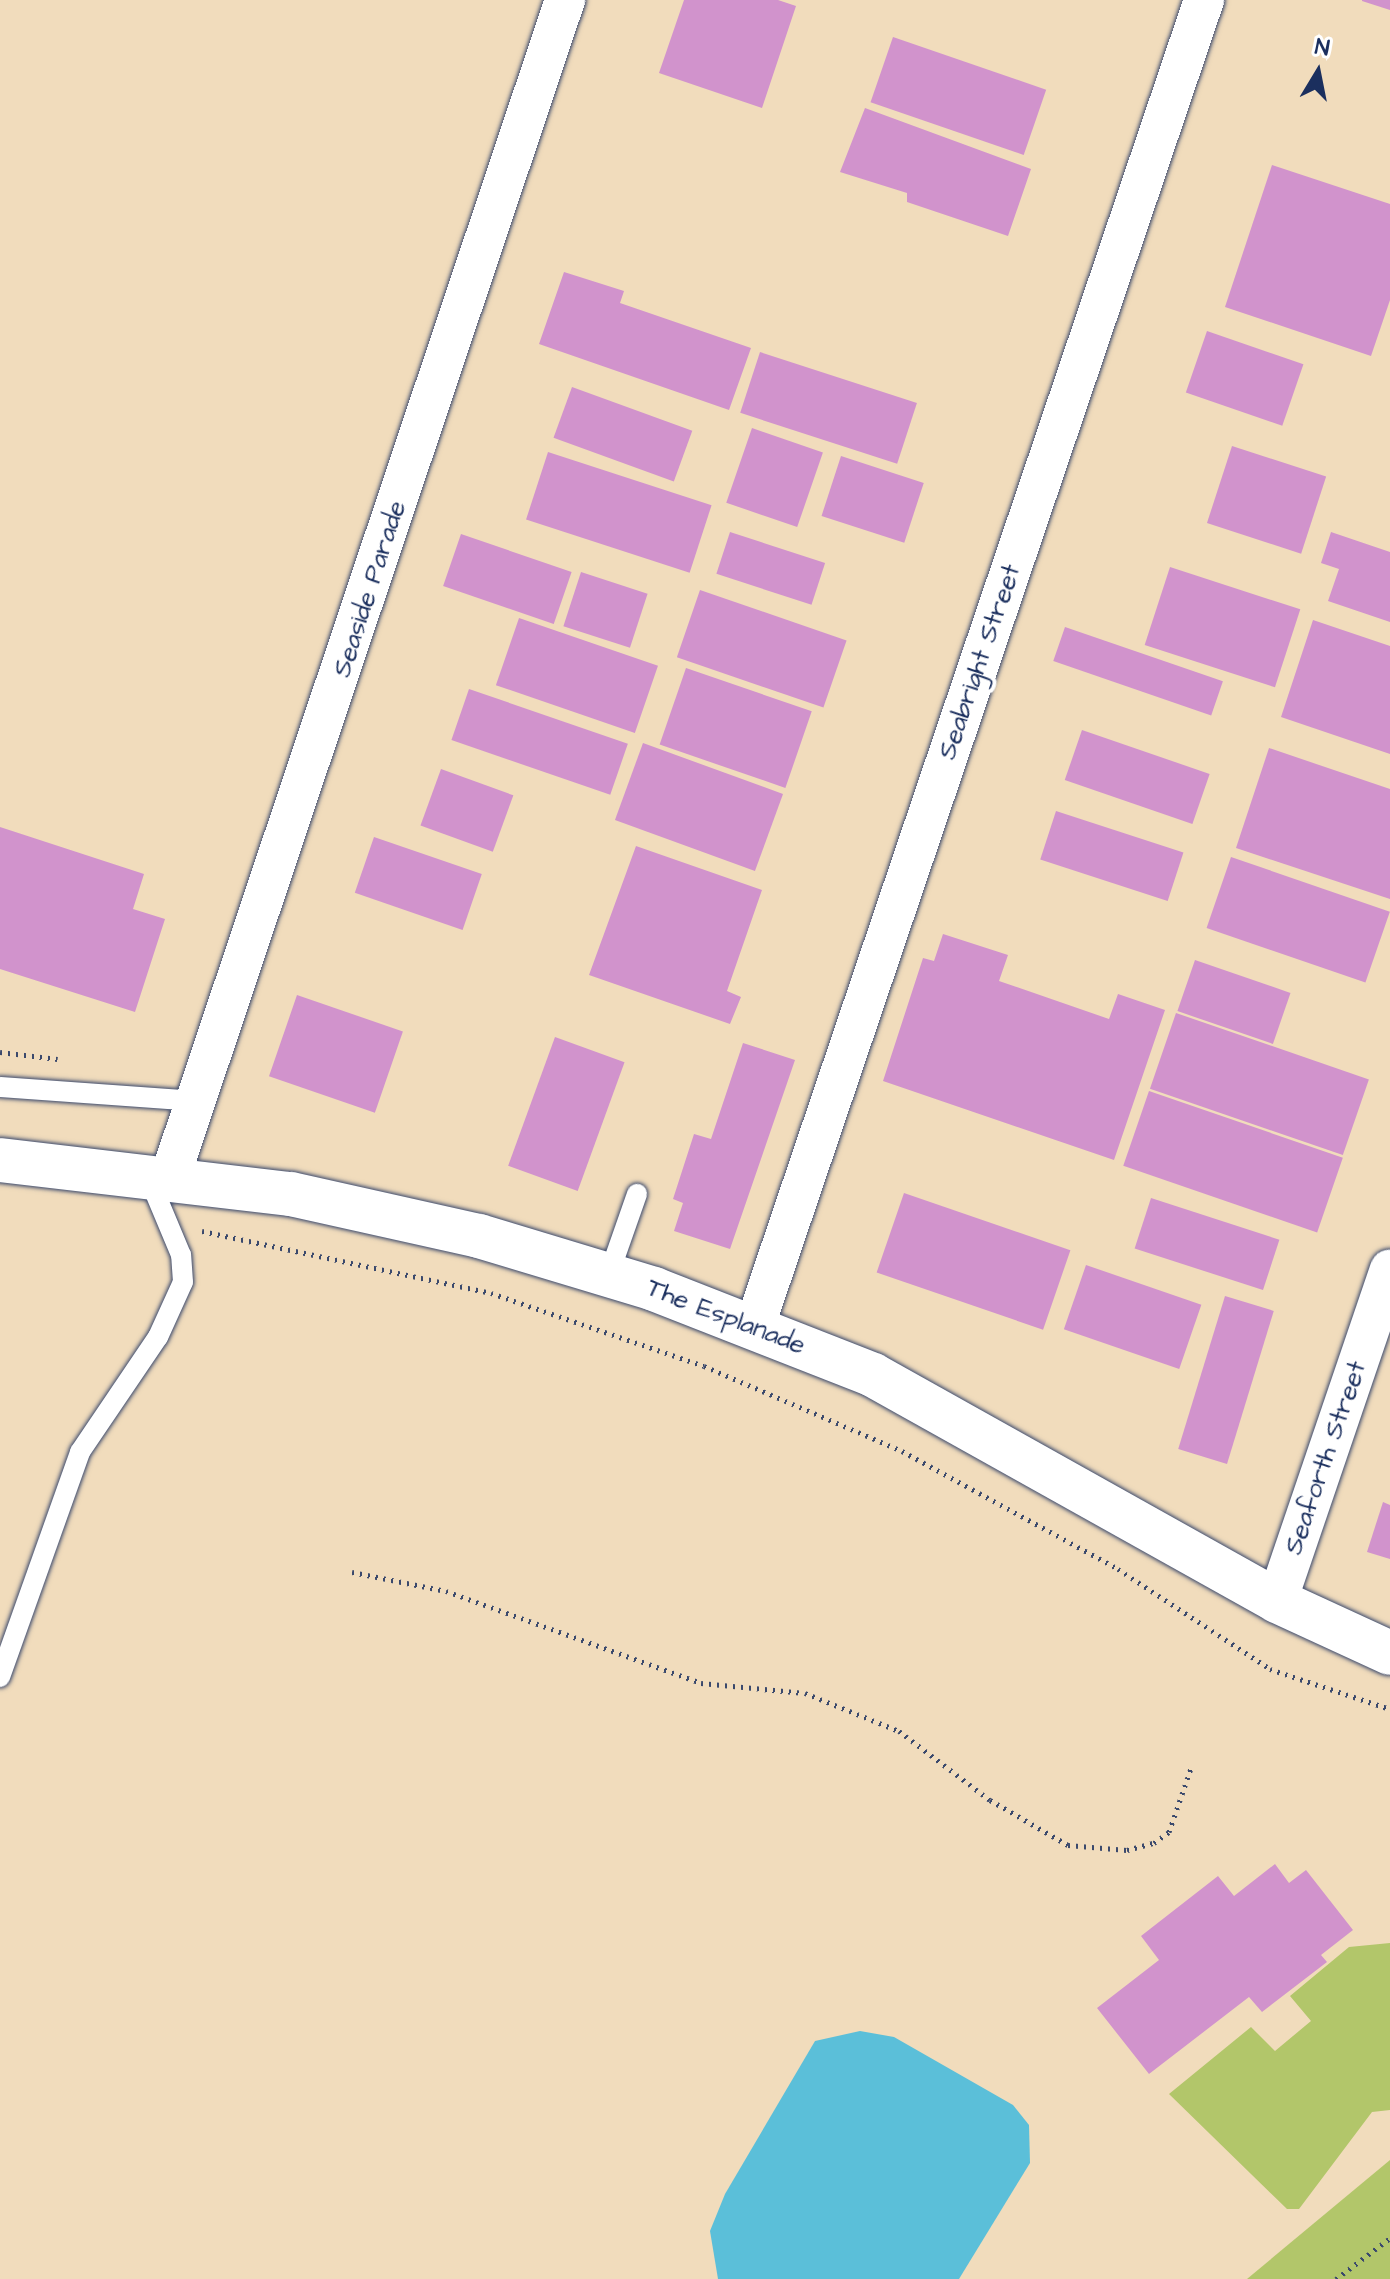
<!DOCTYPE html>
<html>
<head>
<meta charset="utf-8">
<style>
	body { margin:0 }
	#map { position:relative; width:1390px; height:2279px; overflow:hidden; background:#f1dcbc; font-family:"Architects Daughter",sans-serif }
	div>[style] { position:absolute }
	.green>* { inset:0; background:#b2c66a }
	.water>* { inset:0; background:#5bbfd9 }
	.building>* { inset:0; background:#d193cc; transform-origin:0 0 }
	.path>* { height:5px; margin-top:-2.5px; transform-origin:0; background:repeating-linear-gradient(90deg,#3b496c 0 2px,transparent 0 8px) }
	.roads { filter:drop-shadow(0 0 2px #3b496c) drop-shadow(0 0 2px #3b496c) }
	.lane>* { height:20px; margin:-10px; padding:0 10px; transform-origin:10px; border-radius:10px; background:#fff }
	.street>* { height:40px; margin:-20px; padding:0 20px; transform-origin:20px; border-radius:20px; background:#fff }
	.secondary>* { height:44px; margin:-22px; padding:0 22px; transform-origin:22px; border-radius:22px; background:#fff }
	span { translate:-50% -50%; white-space:nowrap; text-align:center; line-height:1.15; -webkit-text-stroke:8px #fff; paint-order:stroke }
	.street-label { font-size:26px; color:#1b2f5e }
	.north { position:absolute; left:1278px; top:32px; width:80px; height:80px; -webkit-text-stroke:6px #fff; paint-order:stroke; rotate:10deg; font-size:22px; font-weight:700; line-height:32px; text-align:center; color:#1b2f5e }
	.north::after { content:''; display:block; margin:auto; width:28px; height:36px; background:#1b2f5e; clip-path:polygon(50% 0,100% 100%,50% 72%,0 100%) }
</style>
</head>
<body>
<div id="map">
	<div class="green">
		<i style="clip-path:polygon(1390px 1943px,1390px 2110px,1372px 2112px,1299px 2209px,1287px 2209px,1169px 2094px,1251px 2027px,1275px 2051px,1311px 2021px,1290px 1996px,1349px 1947px)"></i>
		<i style="clip-path:polygon(1390px 2160px,1390px 2279px,1247px 2279px)"></i>
	</div>
	<div class="water">
		<i style="clip-path:polygon(860px 2031px,894px 2037px,1013px 2105px,1029px 2125px,1030px 2163px,959px 2279px,718px 2279px,710px 2231px,725px 2194px,815px 2041px)"></i>
	</div>
	<div class="building">
		<i style="clip-path:polygon(684px 0,778px 0,796px 6px,762px 108px,659px 73px)"></i>
		<i style="clip-path:polygon(1362px 0,1390px 0,1390px 10px,1362px 1px)"></i>
		<i style="left:893px;top:37px;width:162px;height:69px;rotate:19deg"></i>
		<i style="clip-path:polygon(865px 108px,1031px 169px,1008px 236px,907px 202px,907px 193px,840px 172px)"></i>
		<i style="clip-path:polygon(1272px 165px,1390px 204px,1390px 300px,1371px 356px,1225px 307px)"></i>
		<i style="clip-path:polygon(564px 272px,624px 291px,620px 303px,751px 348px,729px 410px,539px 344px)"></i>
		<i style="left:1207px;top:331px;width:102px;height:65px;rotate:19deg"></i>
		<i style="left:760px;top:352px;width:165px;height:64px;rotate:18deg"></i>
		<i style="left:572px;top:387px;width:128px;height:54px;rotate:20deg"></i>
		<i style="left:752px;top:428px;width:75px;height:79px;rotate:19deg"></i>
		<i style="left:1232px;top:446px;width:99px;height:81px;rotate:18deg"></i>
		<i style="left:548px;top:452px;width:172px;height:71px;rotate:18deg"></i>
		<i style="left:841px;top:456px;width:87px;height:63px;rotate:18deg"></i>
		<i style="left:730px;top:532px;width:100px;height:44px;rotate:18deg"></i>
		<i style="clip-path:polygon(1331px 532px,1390px 552px,1390px 622px,1328px 601px,1339px 569px,1321px 563px)"></i>
		<i style="left:461px;top:534px;width:117px;height:55px;rotate:19deg"></i>
		<i style="left:1170px;top:567px;width:137px;height:82px;rotate:18deg"></i>
		<i style="left:581px;top:572px;width:70px;height:57px;rotate:18deg"></i>
		<i style="left:700px;top:590px;width:155px;height:71px;rotate:19deg"></i>
		<i style="left:519px;top:618px;width:147px;height:71px;rotate:19deg"></i>
		<i style="clip-path:polygon(1313px 620px,1390px 646px,1390px 754px,1281px 717px)"></i>
		<i style="left:1065px;top:627px;width:167px;height:36px;rotate:19deg"></i>
		<i style="left:686px;top:668px;width:133px;height:81px;rotate:19deg"></i>
		<i style="left:469px;top:689px;width:168px;height:54px;rotate:19deg"></i>
		<i style="left:1082px;top:730px;width:135px;height:53px;rotate:19deg"></i>
		<i style="left:643px;top:743px;width:149px;height:82px;rotate:20deg"></i>
		<i style="clip-path:polygon(1269px 748px,1390px 789px,1390px 899px,1236px 848px)"></i>
		<i style="left:441px;top:769px;width:77px;height:60px;rotate:20deg"></i>
		<i style="left:1056px;top:811px;width:134px;height:51px;rotate:18deg"></i>
		<i style="clip-path:polygon(0 827px,144px 874px,133px 909px,165px 919px,135px 1012px,0 969px)"></i>
		<i style="left:374px;top:837px;width:114px;height:59px;rotate:19deg"></i>
		<i style="clip-path:polygon(636px 846px,762px 890px,727px 991px,741px 997px,730px 1024px,589px 975px)"></i>
		<i style="left:1231px;top:857px;width:168px;height:75px;rotate:19deg"></i>
		<i style="clip-path:polygon(943px 934px,1008px 955px,999px 981px,1109px 1019px,1118px 994px,1165px 1010px,1114px 1160px,883px 1081px,923px 958px,934px 961px)"></i>
		<i style="left:1195px;top:960px;width:101px;height:54px;rotate:19deg"></i>
		<i style="left:297px;top:995px;width:112px;height:86px;rotate:19deg"></i>
		<i style="left:1176px;top:1013px;width:204px;height:80px;rotate:19deg"></i>
		<i style="left:555px;top:1037px;width:74px;height:137px;rotate:20deg"></i>
		<i style="clip-path:polygon(743px 1043px,795px 1060px,730px 1249px,674px 1231px,683px 1203px,673px 1199px,694px 1134px,711px 1139px)"></i>
		<i style="left:1149px;top:1091px;width:205px;height:79px;rotate:19deg"></i>
		<i style="left:904px;top:1193px;width:176px;height:84px;rotate:19deg"></i>
		<i style="left:1151px;top:1198px;width:135px;height:53px;rotate:18deg"></i>
		<i style="left:1086px;top:1265px;width:122px;height:68px;rotate:19deg"></i>
		<i style="left:1225px;top:1296px;width:51px;height:160px;rotate:17deg"></i>
		<i style="clip-path:polygon(1383px 1502px,1390px 1505px,1390px 1559px,1367px 1552px)"></i>
		<i style="clip-path:polygon(1275px 1864px,1289px 1883px,1306px 1870px,1353px 1930px,1321px 1955px,1327px 1962px,1262px 2012px,1249px 1997px,1149px 2074px,1097px 2008px,1159px 1960px,1141px 1936px,1218px 1876px,1234px 1896px)"></i>
	</div>
	<div class="path">
		<i style="left:0;top:1052px;width:58px;rotate:6.9deg"></i>
		<i style="left:202px;top:1231px;width:296px;rotate:12.1deg"></i>
		<i style="left:491px;top:1293px;width:225px;rotate:18.9deg"></i>
		<i style="left:704px;top:1366px;width:215px;rotate:23.2deg"></i>
		<i style="left:902px;top:1451px;width:246px;rotate:28.6deg"></i>
		<i style="left:1118px;top:1569px;width:182px;rotate:33.3deg"></i>
		<i style="left:1270px;top:1669px;width:126px;rotate:18.4deg"></i>
		<i style="left:352px;top:1572px;width:96px;rotate:11.4deg"></i>
		<i style="left:446px;top:1591px;width:271px;rotate:19.8deg"></i>
		<i style="left:701px;top:1683px;width:104px;rotate:5.5deg"></i>
		<i style="left:805px;top:1693px;width:101px;rotate:22deg"></i>
		<i style="left:899px;top:1731px;width:114px;rotate:37.2deg"></i>
		<i style="left:990px;top:1800px;width:90px;rotate:30deg"></i>
		<i style="left:1068px;top:1845px;width:59px;rotate:4.8deg"></i>
		<i style="left:1127px;top:1850px;width:28px;rotate:-15deg"></i>
		<i style="left:1154px;top:1843px;width:19px;rotate:-36deg"></i>
		<i style="left:1169px;top:1832px;width:68px;rotate:-71deg"></i>
		<i style="left:1336px;top:2279px;width:68px;rotate:-37.2deg"></i>
	</div>
	<div class="roads">
		<div class="lane">
			<i style="left:0;top:1087px;width:197px;rotate:4.1deg"></i>
			<i style="left:609px;top:1274px;width:85px;rotate:-70.7deg"></i>
			<i style="left:0;top:1677px;width:239px;rotate:-70.4deg"></i>
			<i style="left:80px;top:1452px;width:139px;rotate:-55.9deg"></i>
			<i style="left:158px;top:1337px;width:60px;rotate:-65.6deg"></i>
			<i style="left:183px;top:1282px;width:27px;rotate:-94deg"></i>
			<i style="left:181px;top:1255px;width:86px;rotate:-112.7deg"></i>
		</div>
		<div class="street">
			<i style="left:170px;top:1177px;width:1242px;rotate:-71.45deg"></i>
			<i style="left:755px;top:1325px;width:1399px;rotate:-71.28deg"></i>
			<i style="left:1277px;top:1601px;width:350px;rotate:-71.2deg"></i>
		</div>
		<div class="secondary">
			<i style="left:0;top:1160px;width:293px;rotate:6.7deg"></i>
			<i style="left:291px;top:1194px;width:193px;rotate:12.6deg"></i>
			<i style="left:479px;top:1236px;width:183px;rotate:16.8deg"></i>
			<i style="left:654px;top:1289px;width:235px;rotate:21.4deg"></i>
			<i style="left:873px;top:1375px;width:463px;rotate:29.2deg"></i>
			<i style="left:1277px;top:1601px;width:124px;rotate:24.7deg"></i>
		</div>
	</div>
	<div class="street-label">
		<span style="left:370px;top:589px;rotate:-72deg">Seaside Parade</span>
		<span style="left:980px;top:662px;rotate:-71deg">Seabright Street</span>
		<span style="left:726px;top:1317px;rotate:21deg">The Esplanade</span>
		<span style="left:1326px;top:1458px;rotate:-71deg">Seaforth Street</span>
	</div>
	<div class="north">N</div>
</div>
</body>
</html>
